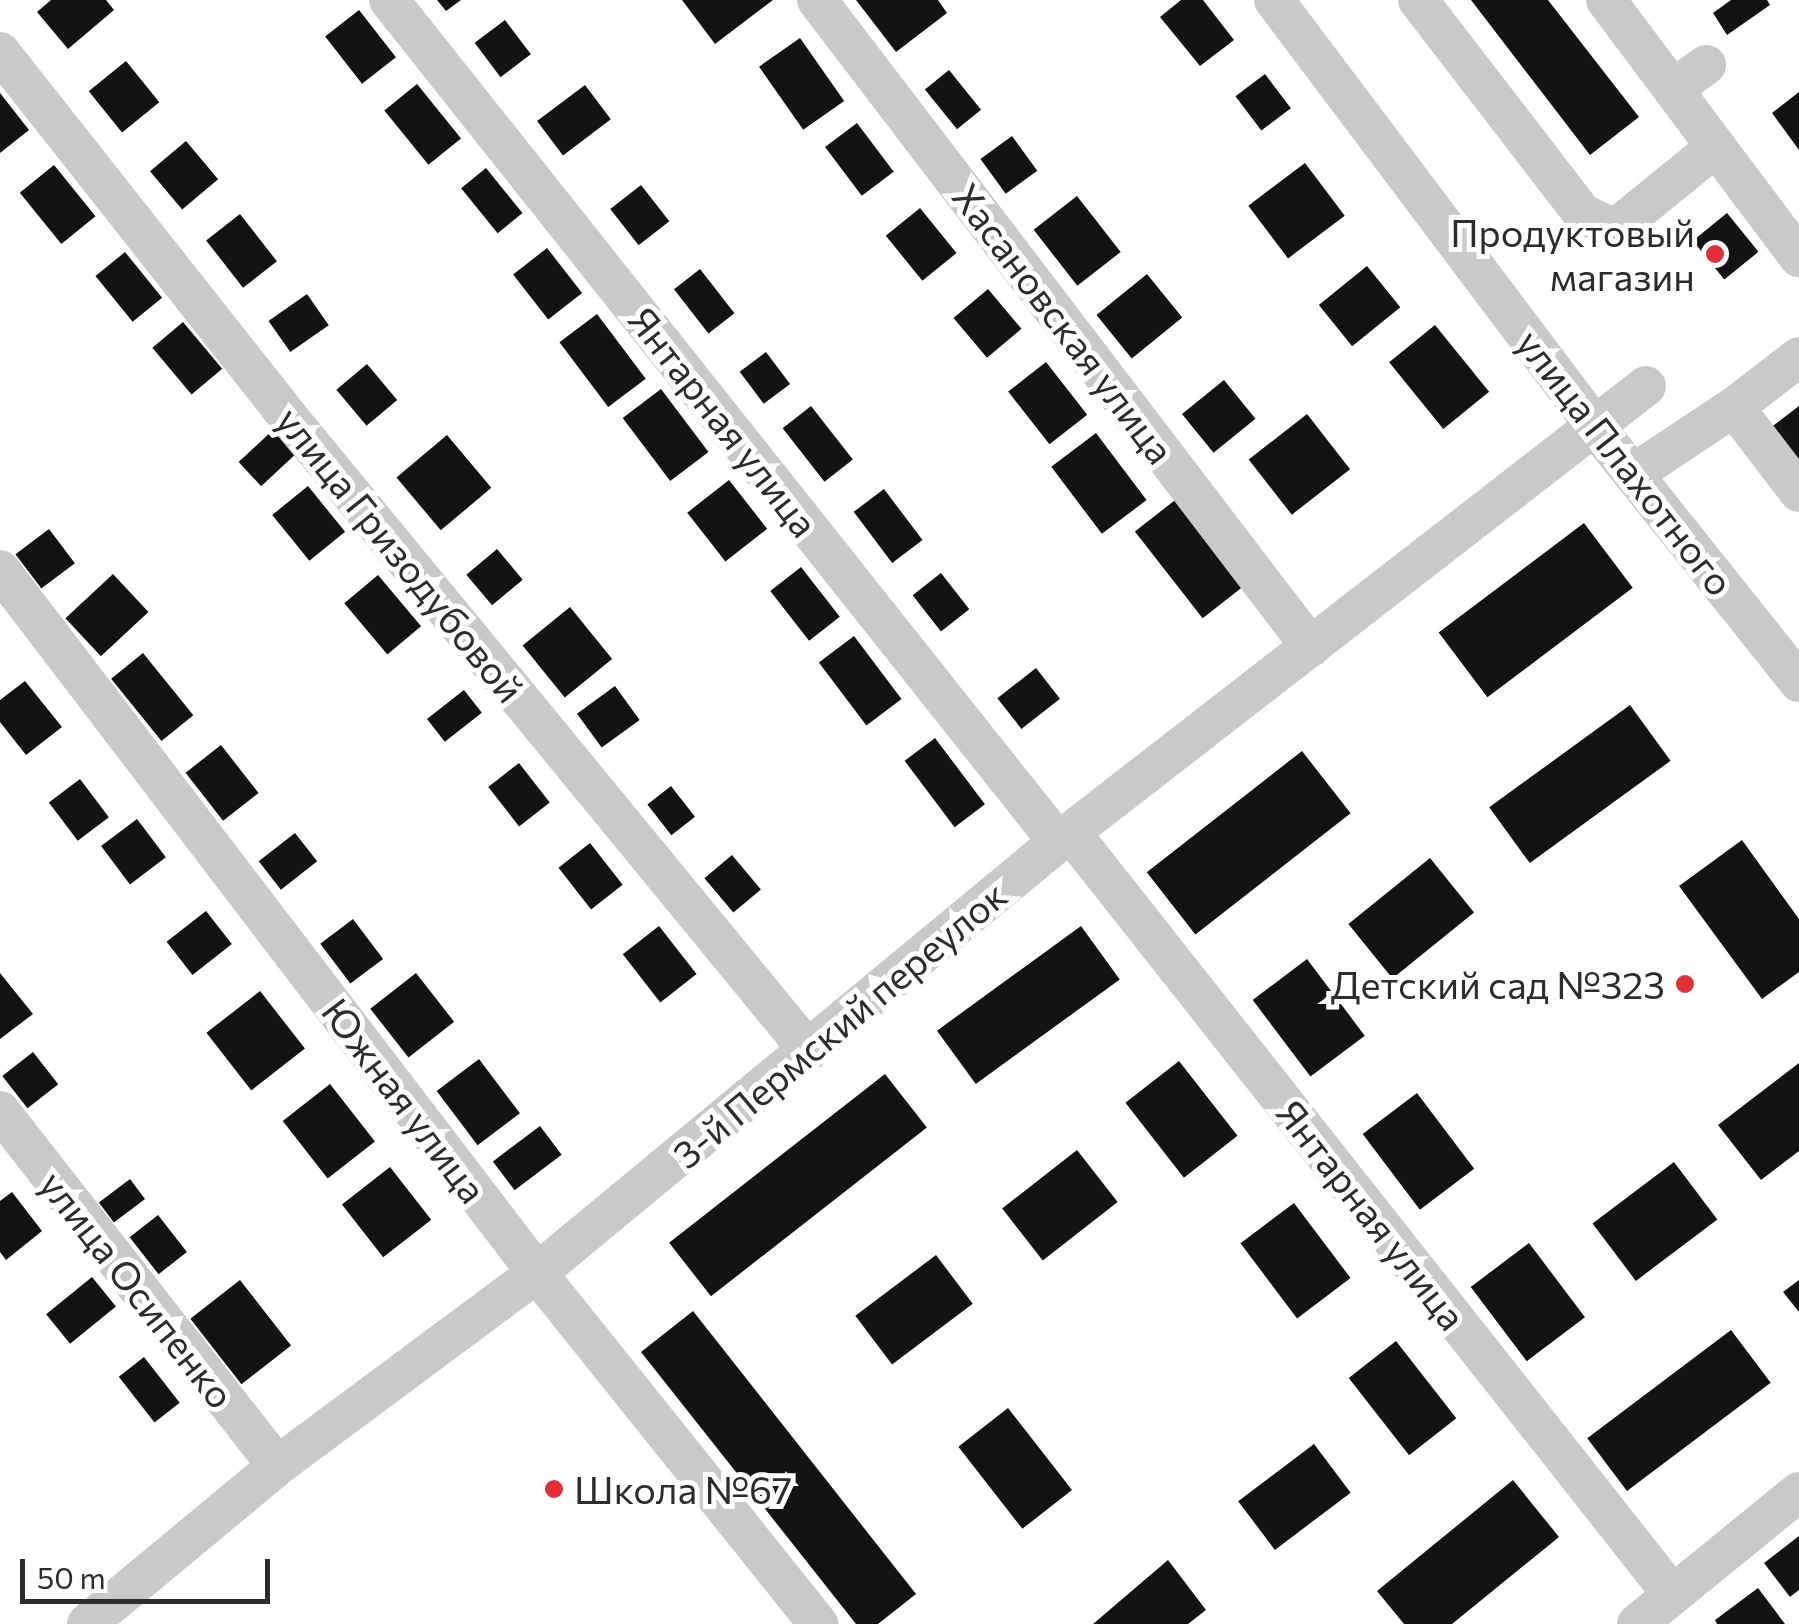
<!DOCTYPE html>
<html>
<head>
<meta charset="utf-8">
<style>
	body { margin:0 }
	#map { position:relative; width:1799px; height:1624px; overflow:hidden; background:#fff; font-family:Commissioner,sans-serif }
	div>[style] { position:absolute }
	.building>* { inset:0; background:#131313; transform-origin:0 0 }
	.minor>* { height:40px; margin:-20px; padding:0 20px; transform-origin:20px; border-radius:20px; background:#c9c9c9 }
	.dots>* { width:28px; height:28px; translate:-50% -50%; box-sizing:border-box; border:5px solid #fff; border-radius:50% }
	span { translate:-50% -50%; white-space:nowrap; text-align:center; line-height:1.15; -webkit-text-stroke:10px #fff; paint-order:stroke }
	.poi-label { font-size:38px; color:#2c2c2c }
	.right { translate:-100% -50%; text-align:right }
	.left { translate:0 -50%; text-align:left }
	.street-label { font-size:38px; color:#2c2c2c }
	.scale { position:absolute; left:20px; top:1559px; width:250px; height:45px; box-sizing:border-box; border:5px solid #2c2c2c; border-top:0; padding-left:12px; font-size:30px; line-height:35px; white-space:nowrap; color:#2c2c2c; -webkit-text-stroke:8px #fff; paint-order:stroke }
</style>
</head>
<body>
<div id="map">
	<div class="building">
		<i style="clip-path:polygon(51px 0,106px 0,114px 10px,68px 49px,37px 12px)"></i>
		<i style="clip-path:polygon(437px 0,461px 0,446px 11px)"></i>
		<i style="clip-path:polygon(682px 0,773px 0,715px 44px)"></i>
		<i style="clip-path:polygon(856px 0,938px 0,947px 13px,896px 52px)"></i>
		<i style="clip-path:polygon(1181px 0,1203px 0,1234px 40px,1200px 66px,1160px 17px)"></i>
		<i style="clip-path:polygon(1471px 0,1548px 0,1639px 117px,1590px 155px)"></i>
		<i style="clip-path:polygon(1731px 0,1767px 0,1770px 5px,1727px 35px,1713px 13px)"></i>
		<i style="left:359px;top:10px;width:60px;height:43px;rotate:52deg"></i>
		<i style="left:505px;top:20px;width:43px;height:38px;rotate:53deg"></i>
		<i style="left:800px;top:38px;width:77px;height:50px;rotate:55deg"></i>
		<i style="left:126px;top:61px;width:53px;height:48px;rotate:51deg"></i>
		<i style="left:949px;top:70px;width:51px;height:31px;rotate:51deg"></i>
		<i style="left:1265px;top:74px;width:43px;height:37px;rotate:53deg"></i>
		<i style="left:417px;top:84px;width:70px;height:42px;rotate:51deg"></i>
		<i style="left:585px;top:85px;width:43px;height:60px;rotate:53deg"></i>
		<i style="clip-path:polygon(1799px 92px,1799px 150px,1772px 113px)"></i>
		<i style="clip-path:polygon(0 93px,29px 130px,0 153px)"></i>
		<i style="left:857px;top:123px;width:61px;height:40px;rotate:53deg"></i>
		<i style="left:1012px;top:136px;width:43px;height:39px;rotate:54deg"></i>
		<i style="left:186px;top:141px;width:50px;height:47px;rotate:50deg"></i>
		<i style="left:1305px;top:163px;width:66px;height:71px;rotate:53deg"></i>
		<i style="left:54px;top:165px;width:66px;height:44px;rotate:51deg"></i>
		<i style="left:486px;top:168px;width:58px;height:32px;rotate:51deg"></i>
		<i style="left:641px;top:185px;width:46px;height:39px;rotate:52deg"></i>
		<i style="left:1077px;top:196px;width:71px;height:55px;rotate:52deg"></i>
		<i style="left:920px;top:208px;width:58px;height:44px;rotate:51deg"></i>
		<i style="left:1727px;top:213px;width:50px;height:44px;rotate:51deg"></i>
		<i style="left:240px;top:214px;width:60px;height:43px;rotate:52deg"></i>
		<i style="left:547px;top:248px;width:57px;height:43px;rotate:52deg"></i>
		<i style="left:125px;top:252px;width:59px;height:38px;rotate:51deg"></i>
		<i style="left:1367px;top:266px;width:53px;height:62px;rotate:51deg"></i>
		<i style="left:700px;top:269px;width:56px;height:33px;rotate:52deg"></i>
		<i style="left:1147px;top:274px;width:56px;height:65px;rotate:51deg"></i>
		<i style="left:988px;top:289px;width:52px;height:45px;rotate:50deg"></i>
		<i style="left:307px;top:294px;width:38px;height:47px;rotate:55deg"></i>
		<i style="left:597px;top:314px;width:81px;height:47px;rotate:53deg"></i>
		<i style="left:183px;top:322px;width:61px;height:40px;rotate:50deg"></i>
		<i style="left:1435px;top:325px;width:86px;height:59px;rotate:51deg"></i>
		<i style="left:766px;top:352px;width:40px;height:33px;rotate:53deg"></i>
		<i style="left:1046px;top:362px;width:67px;height:48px;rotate:52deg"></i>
		<i style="left:367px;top:364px;width:47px;height:40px;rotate:50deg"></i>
		<i style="left:1224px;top:380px;width:50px;height:54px;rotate:51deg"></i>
		<i style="left:661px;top:389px;width:79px;height:48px;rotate:53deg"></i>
		<i style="left:811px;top:406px;width:68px;height:36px;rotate:52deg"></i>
		<i style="clip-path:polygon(1799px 406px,1799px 483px,1762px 434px)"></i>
		<i style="left:1307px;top:414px;width:70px;height:74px;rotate:52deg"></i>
		<i style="left:273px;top:430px;width:33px;height:47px;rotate:47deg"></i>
		<i style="left:1096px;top:433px;width:84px;height:56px;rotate:53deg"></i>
		<i style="left:447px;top:435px;width:69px;height:66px;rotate:50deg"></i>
		<i style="left:729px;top:480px;width:62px;height:53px;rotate:52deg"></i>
		<i style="left:308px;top:486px;width:59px;height:46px;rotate:51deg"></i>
		<i style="left:884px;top:489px;width:64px;height:38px;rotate:53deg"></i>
		<i style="left:1179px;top:497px;width:110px;height:56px;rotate:52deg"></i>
		<i style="left:1584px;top:523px;width:81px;height:182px;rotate:53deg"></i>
		<i style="left:49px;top:529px;width:43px;height:42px;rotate:53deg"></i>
		<i style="left:497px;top:549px;width:40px;height:40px;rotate:50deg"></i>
		<i style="left:801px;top:567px;width:63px;height:39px;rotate:52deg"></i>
		<i style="left:941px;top:573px;width:46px;height:36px;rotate:52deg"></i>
		<i style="left:113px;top:574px;width:52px;height:65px;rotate:47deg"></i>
		<i style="left:378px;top:575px;width:67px;height:44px;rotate:50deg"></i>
		<i style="left:570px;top:607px;width:67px;height:61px;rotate:51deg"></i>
		<i style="left:854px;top:636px;width:79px;height:44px;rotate:53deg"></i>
		<i style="left:143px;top:653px;width:80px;height:41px;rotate:51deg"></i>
		<i style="left:1036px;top:668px;width:39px;height:49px;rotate:52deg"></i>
		<i style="clip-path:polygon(25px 681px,62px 727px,26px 755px,0 722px,0 700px)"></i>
		<i style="left:615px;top:686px;width:42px;height:47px;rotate:54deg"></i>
		<i style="left:464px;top:690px;width:29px;height:47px;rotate:52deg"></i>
		<i style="left:1630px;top:705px;width:69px;height:174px;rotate:54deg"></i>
		<i style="left:935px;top:738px;width:83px;height:38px;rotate:53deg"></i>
		<i style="left:221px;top:745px;width:61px;height:45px;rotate:52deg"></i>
		<i style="left:1302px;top:751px;width:79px;height:197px;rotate:52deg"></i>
		<i style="left:519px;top:763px;width:50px;height:39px;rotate:52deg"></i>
		<i style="left:80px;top:779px;width:48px;height:39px;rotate:53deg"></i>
		<i style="left:671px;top:786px;width:39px;height:30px;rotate:52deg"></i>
		<i style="left:137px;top:819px;width:48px;height:45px;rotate:53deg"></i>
		<i style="left:295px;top:833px;width:36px;height:46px;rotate:52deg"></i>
		<i style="clip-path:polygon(1742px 840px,1799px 919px,1799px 972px,1762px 999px,1679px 886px)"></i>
		<i style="left:590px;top:843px;width:53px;height:40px;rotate:52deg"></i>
		<i style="left:732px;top:855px;width:45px;height:36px;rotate:50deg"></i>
		<i style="left:1430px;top:858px;width:70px;height:105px;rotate:51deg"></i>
		<i style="left:206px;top:911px;width:42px;height:50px;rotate:52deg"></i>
		<i style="left:353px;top:919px;width:50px;height:41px;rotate:53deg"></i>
		<i style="left:659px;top:926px;width:61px;height:46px;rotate:52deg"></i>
		<i style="left:1081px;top:926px;width:66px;height:178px;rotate:54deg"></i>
		<i style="left:1307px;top:959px;width:96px;height:68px;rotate:53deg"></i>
		<i style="clip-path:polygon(0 973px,33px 1014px,0 1039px)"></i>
		<i style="left:416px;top:973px;width:62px;height:58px;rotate:52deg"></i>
		<i style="left:260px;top:991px;width:73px;height:68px;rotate:52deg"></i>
		<i style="left:33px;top:1052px;width:41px;height:39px;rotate:52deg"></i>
		<i style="left:479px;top:1059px;width:68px;height:53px;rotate:53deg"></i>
		<i style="left:1179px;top:1061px;width:95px;height:68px;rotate:52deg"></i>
		<i style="clip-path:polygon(1799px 1063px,1799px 1151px,1761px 1180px,1718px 1125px)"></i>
		<i style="left:885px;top:1074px;width:68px;height:274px;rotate:52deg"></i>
		<i style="left:330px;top:1084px;width:73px;height:60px;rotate:52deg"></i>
		<i style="left:1417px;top:1093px;width:95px;height:68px;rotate:53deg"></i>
		<i style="left:540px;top:1126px;width:36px;height:59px;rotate:53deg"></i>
		<i style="left:1077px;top:1150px;width:66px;height:95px;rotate:52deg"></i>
		<i style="left:1674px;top:1162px;width:72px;height:102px;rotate:53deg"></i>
		<i style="left:390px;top:1167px;width:67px;height:61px;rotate:52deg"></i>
		<i style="left:130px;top:1179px;width:25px;height:39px;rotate:53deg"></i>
		<i style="clip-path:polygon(12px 1192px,42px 1231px,6px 1260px,0 1252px,0 1201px)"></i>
		<i style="left:1294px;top:1203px;width:94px;height:67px;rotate:53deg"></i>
		<i style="left:158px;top:1215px;width:47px;height:36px;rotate:52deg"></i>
		<i style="left:1529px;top:1243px;width:93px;height:73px;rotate:53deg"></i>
		<i style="left:936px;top:1255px;width:61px;height:101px;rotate:53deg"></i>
		<i style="left:92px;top:1277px;width:38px;height:59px;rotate:51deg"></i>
		<i style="left:240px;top:1280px;width:83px;height:63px;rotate:52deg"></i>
		<i style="clip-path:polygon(1799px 1280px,1799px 1312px,1783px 1292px)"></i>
		<i style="clip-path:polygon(693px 1311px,916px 1594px,878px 1624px,856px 1624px,641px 1352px)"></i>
		<i style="left:1731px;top:1330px;width:66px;height:180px;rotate:53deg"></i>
		<i style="left:1396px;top:1341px;width:98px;height:60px;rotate:52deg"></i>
		<i style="left:144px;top:1357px;width:58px;height:32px;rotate:52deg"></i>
		<i style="left:1008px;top:1408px;width:104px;height:63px;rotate:52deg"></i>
		<i style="left:1314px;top:1444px;width:61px;height:95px;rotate:53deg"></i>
		<i style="clip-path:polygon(1513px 1480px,1559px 1537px,1452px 1624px,1404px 1624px,1377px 1591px)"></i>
		<i style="clip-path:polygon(1799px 1536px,1799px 1590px,1790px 1597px,1764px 1563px)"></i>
		<i style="clip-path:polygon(1168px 1560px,1206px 1610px,1188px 1624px,1093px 1624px)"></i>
		<i style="clip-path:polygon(1758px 1588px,1785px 1624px,1717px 1624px,1715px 1620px)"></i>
	</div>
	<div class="minor">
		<i style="left:389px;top:0;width:1075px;rotate:51.53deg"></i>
		<i style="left:817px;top:0;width:814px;rotate:52.64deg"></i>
		<i style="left:1274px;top:0;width:537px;rotate:53.02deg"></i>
		<i style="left:1597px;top:429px;width:324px;rotate:51.4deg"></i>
		<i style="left:1418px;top:0;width:270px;rotate:52.4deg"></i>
		<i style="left:1583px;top:214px;width:35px;rotate:25deg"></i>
		<i style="left:1615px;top:229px;width:130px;rotate:-39.1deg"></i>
		<i style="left:1716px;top:147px;width:138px;rotate:53deg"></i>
		<i style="left:1606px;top:0;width:184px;rotate:53.2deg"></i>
		<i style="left:0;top:52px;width:452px;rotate:51.7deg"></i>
		<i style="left:280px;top:407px;width:833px;rotate:50.6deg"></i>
		<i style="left:1673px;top:89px;width:41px;rotate:-36deg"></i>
		<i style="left:1799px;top:357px;width:82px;rotate:142.4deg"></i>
		<i style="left:1734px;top:407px;width:107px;rotate:52.6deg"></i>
		<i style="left:1633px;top:474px;width:121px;rotate:-33.6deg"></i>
		<i style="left:0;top:570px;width:885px;rotate:52.62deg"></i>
		<i style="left:537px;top:1273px;width:450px;rotate:51.3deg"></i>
		<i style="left:1071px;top:833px;width:970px;rotate:51.7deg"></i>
		<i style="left:0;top:1111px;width:450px;rotate:52deg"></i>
		<i style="left:87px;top:1624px;width:247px;rotate:-39.7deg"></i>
		<i style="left:277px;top:1466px;width:324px;rotate:-36.6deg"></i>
		<i style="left:537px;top:1273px;width:676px;rotate:-39.6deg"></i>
		<i style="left:1058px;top:842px;width:744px;rotate:-37.79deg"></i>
		<i style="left:1637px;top:1624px;width:209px;rotate:-39.2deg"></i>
	</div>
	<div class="dots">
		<i style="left:1715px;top:254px;background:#e22f37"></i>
		<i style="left:1685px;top:984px;background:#e22f37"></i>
		<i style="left:554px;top:1489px;background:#e22f37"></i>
	</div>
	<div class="poi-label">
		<span class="right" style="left:1695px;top:254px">Продуктовый<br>магазин</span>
		<span class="right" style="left:1665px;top:984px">Детский сад №323</span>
		<span class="left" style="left:574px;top:1489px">Школа №67</span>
	</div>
	<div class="street-label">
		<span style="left:1064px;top:323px;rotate:53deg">Хасановская улица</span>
		<span style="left:724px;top:421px;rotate:52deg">Янтарная улица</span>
		<span style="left:1626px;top:462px;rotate:52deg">улица Плахотного</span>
		<span style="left:401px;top:554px;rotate:51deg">улица Гризодубовой</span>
		<span style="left:839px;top:1024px;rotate:-40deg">3-й Пермский переулок</span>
		<span style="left:405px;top:1100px;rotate:53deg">Южная улица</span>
		<span style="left:1372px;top:1214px;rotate:52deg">Янтарная улица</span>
		<span style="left:138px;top:1289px;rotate:52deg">улица Осипенко</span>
	</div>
	<div class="scale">50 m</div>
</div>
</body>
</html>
